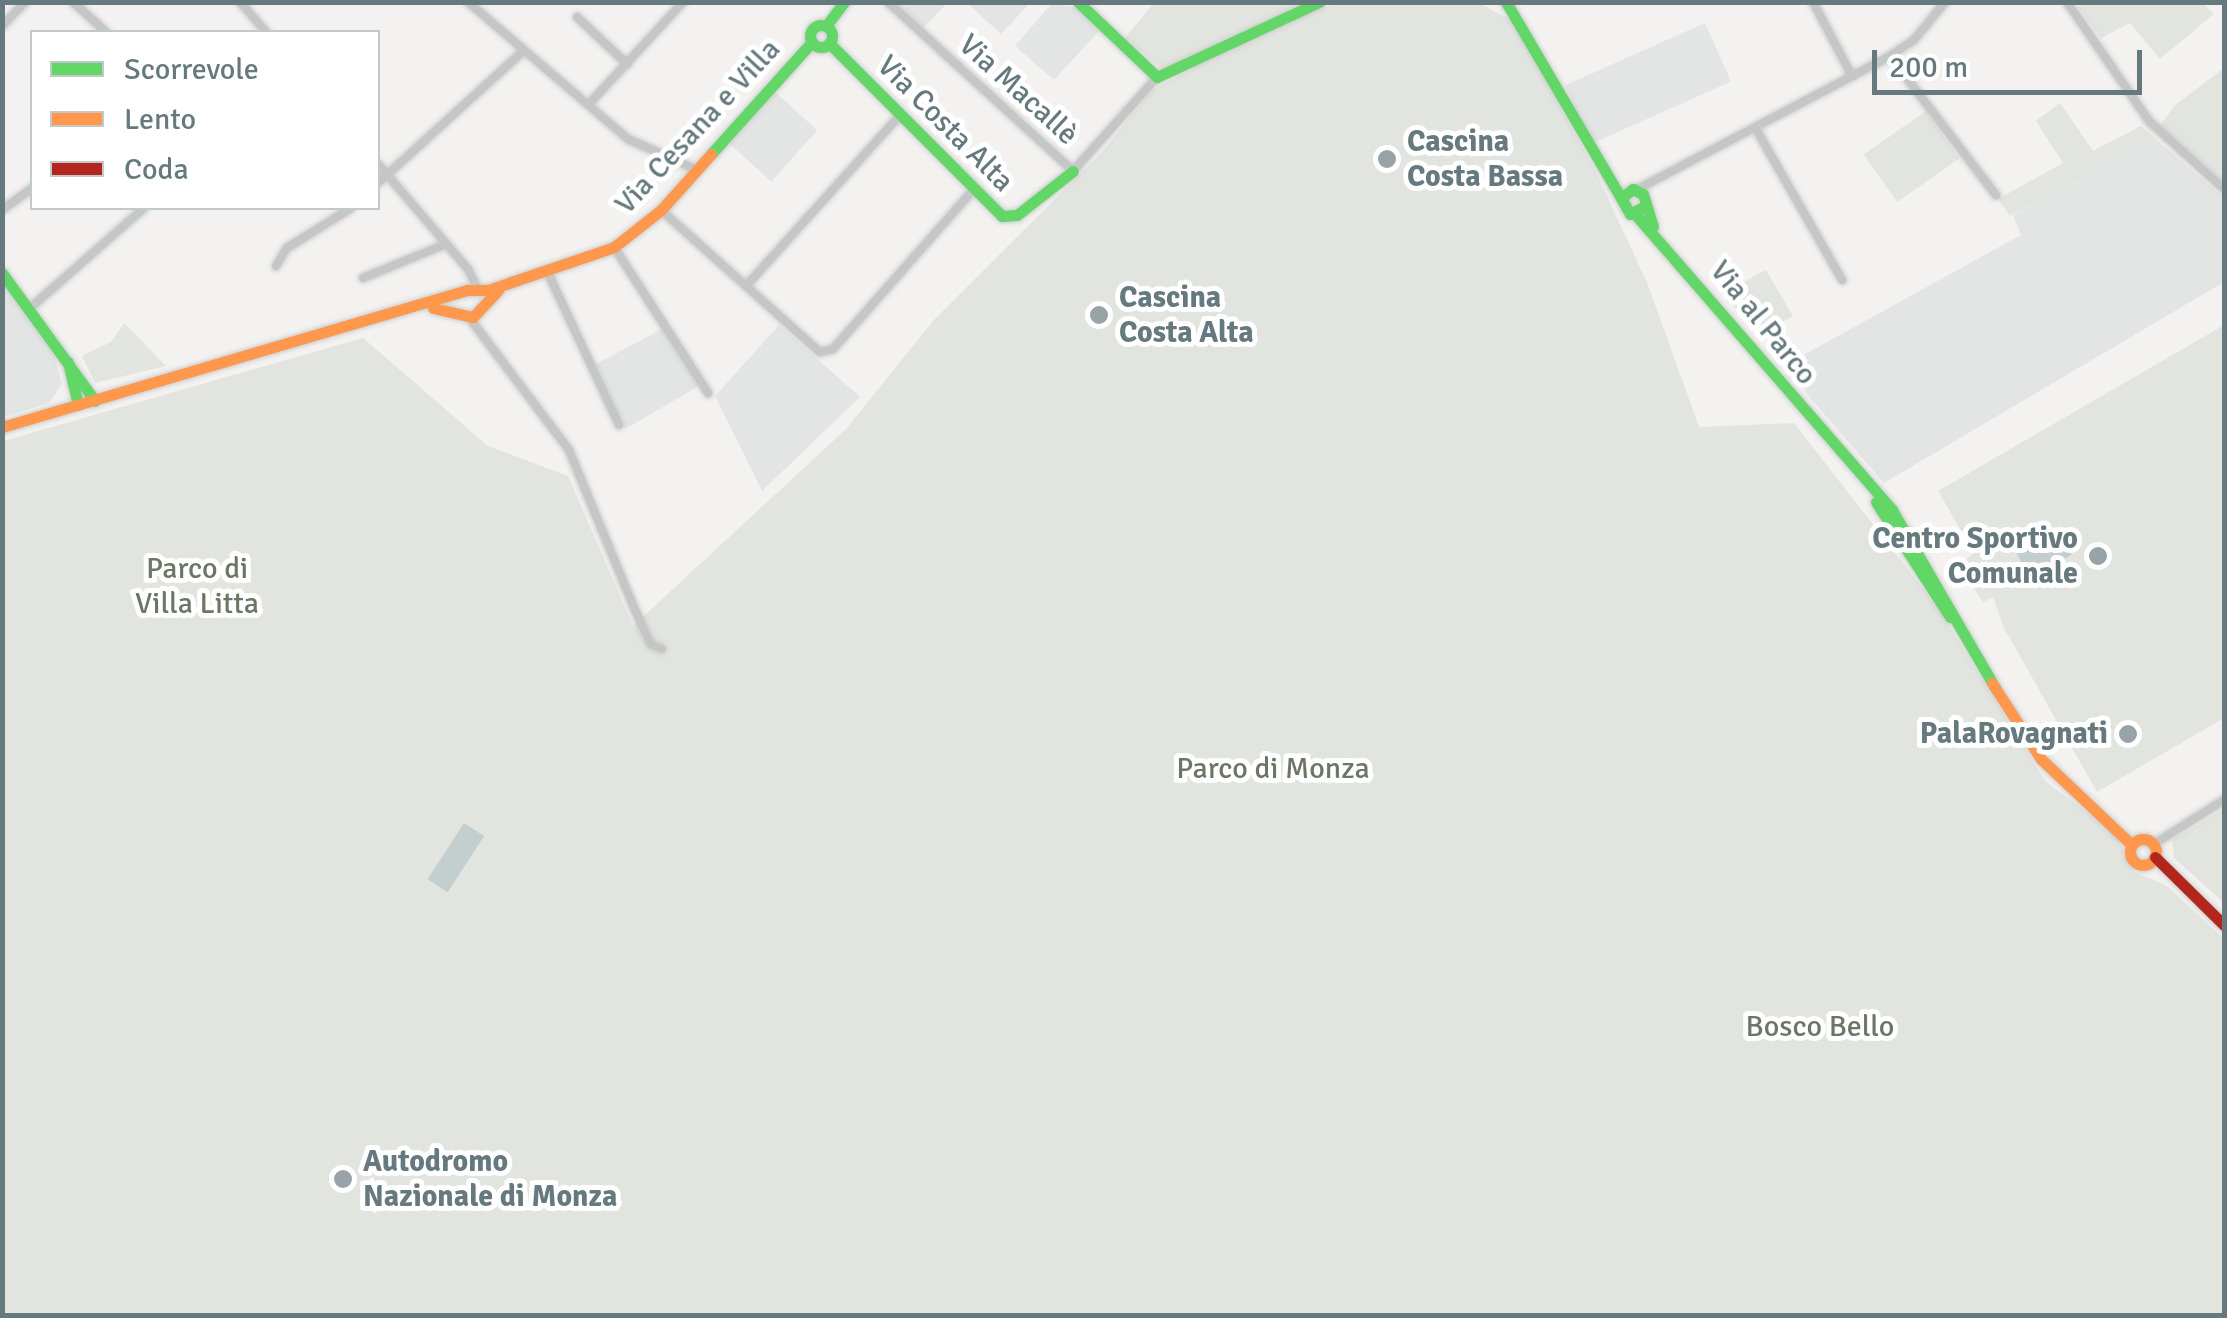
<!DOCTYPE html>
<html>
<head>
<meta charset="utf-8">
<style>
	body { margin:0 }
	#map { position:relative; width:2227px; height:1318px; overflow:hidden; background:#f3f2f1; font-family:Signika,sans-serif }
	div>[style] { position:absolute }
	.built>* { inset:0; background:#e3e4e4; transform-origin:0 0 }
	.green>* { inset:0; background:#e2e4df; transform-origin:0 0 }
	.water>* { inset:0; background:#c3cfcf; transform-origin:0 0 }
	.roads { filter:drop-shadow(0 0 2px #cdcece) drop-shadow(0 0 2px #cdcece) }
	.street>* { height:8px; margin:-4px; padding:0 4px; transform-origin:4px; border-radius:4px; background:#c5c7c7 }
	.fast>* { height:11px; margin:-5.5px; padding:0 5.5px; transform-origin:5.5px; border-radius:5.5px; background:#63d668 }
	.fast>.ring { margin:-5.5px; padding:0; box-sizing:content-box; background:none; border:11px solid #63d668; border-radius:50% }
	.slow>* { height:11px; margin:-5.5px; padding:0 5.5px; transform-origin:5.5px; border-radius:5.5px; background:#ff974d }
	.slow>.ring { margin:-5.5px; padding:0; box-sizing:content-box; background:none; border:11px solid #ff974d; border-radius:50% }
	.jam>* { height:11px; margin:-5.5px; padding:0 5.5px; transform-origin:5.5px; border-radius:5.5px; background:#b3261e }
	.dots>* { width:28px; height:28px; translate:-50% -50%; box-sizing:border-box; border:5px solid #fff; border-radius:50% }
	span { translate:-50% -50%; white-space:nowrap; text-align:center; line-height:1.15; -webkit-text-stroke:10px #fff; paint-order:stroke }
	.street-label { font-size:30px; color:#66797e }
	.poi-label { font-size:30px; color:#66797e; font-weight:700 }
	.left { translate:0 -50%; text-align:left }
	.right { translate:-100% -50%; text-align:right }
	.park-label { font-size:30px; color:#6c7664 }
	.frame { position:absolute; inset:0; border:5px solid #66797e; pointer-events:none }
	.legend { position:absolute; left:30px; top:30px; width:350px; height:180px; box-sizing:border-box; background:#fff; border:2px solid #c2c9cb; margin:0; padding:12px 18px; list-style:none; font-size:30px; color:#66797e }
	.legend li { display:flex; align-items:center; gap:20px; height:50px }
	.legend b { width:50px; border:2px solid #c2c9cb }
	.scale { position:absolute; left:1872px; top:50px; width:270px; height:45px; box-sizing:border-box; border:5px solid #66797e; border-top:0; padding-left:12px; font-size:30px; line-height:35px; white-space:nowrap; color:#66797e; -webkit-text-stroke:8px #fff; paint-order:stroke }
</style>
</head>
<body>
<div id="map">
	<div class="built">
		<i style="clip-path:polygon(896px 3px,947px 3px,923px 28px)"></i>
		<i style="clip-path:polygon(967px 3px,1030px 3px,1001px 34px)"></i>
		<i style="clip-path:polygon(1052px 3px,1076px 8px,1100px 30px,1054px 80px,1015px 46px)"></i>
		<i style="left:1705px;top:23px;width:64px;height:153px;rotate:66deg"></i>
		<i style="left:775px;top:92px;width:57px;height:69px;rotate:42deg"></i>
		<i style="clip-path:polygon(2157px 140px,2224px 198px,2224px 282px,1884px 483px,1806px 393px,1786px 357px,1798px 358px,2021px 235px,2013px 215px)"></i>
		<i style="clip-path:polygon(3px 285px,54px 355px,62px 384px,49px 403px,3px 417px)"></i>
		<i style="clip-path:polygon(779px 325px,860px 397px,762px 491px,715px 396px)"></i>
		<i style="clip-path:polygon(662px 329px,699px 386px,625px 429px,596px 364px)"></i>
	</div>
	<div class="green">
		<i style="clip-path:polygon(1154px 3px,1303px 3px,1164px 70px,1125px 38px)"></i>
		<i style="clip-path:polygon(1338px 3px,1478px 3px,1512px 20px,1596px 172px,1648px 285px,1699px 427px,1794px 423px,1938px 608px,2045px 781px,2116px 834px,2135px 872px,2167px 886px,2224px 939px,2224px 1315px,3px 1316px,3px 441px,363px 338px,488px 446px,568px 476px,633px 626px,846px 429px,933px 321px,1103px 151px,1152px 90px,1285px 21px)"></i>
		<i style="clip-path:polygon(2081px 3px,2203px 3px,2214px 14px,2160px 59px,2130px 23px,2101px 38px,2078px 7px)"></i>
		<i style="clip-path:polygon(2224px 68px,2224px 183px,2160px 126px,2174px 106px)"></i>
		<i style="clip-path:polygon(2060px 103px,2093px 151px,2141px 126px,2157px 140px,2010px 216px,1998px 199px,2063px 163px,2036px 121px)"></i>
		<i style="left:1926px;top:111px;width:58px;height:76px;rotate:55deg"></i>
		<i style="clip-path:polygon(1766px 270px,1793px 316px,1758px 336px,1723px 293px)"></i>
		<i style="clip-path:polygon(124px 323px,166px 366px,95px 383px,82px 356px,111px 342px)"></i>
		<i style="clip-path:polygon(2224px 325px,2224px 718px,2097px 792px,2004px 628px,1993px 597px,1983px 602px,1976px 592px,1963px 562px,1974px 553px,1938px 491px)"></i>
		<i style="clip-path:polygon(2224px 809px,2224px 903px,2174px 858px,2172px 840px)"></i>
	</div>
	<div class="water">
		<i style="left:2059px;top:531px;width:27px;height:48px;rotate:62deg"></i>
		<i style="left:464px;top:823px;width:24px;height:67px;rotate:33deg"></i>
	</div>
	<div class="roads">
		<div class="street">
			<i style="left:73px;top:2px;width:45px;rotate:42.3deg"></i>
			<i style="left:240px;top:2px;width:40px;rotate:49deg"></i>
			<i style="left:468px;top:2px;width:211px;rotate:40.6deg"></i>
			<i style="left:628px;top:139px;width:76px;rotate:24.2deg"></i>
			<i style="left:888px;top:2px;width:251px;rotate:42.4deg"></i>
			<i style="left:1073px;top:171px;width:126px;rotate:-48.2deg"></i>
			<i style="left:1813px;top:2px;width:84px;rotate:62.2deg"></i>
			<i style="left:2067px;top:2px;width:145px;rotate:55.4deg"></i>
			<i style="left:2149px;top:121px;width:101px;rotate:42.2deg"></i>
			<i style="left:577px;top:17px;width:69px;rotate:43.2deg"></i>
			<i style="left:2px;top:26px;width:33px;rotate:-46deg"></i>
			<i style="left:1890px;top:56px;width:175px;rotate:52.7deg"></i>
			<i style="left:589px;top:104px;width:139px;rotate:-47.3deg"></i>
			<i style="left:1756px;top:129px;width:174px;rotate:60.3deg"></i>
			<i style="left:378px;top:164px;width:138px;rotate:49.4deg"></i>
			<i style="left:468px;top:269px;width:25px;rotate:64deg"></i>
			<i style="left:378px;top:183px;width:197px;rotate:-42.3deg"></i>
			<i style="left:1636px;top:190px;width:287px;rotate:-27.8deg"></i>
			<i style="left:1890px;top:56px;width:29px;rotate:-34deg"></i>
			<i style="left:1914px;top:40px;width:49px;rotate:-50.8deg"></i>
			<i style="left:2px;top:210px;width:37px;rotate:-36deg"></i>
			<i style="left:661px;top:210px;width:213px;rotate:41.8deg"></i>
			<i style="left:820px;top:352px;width:13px;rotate:-13deg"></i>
			<i style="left:833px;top:349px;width:213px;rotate:-48.6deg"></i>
			<i style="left:614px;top:247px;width:174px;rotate:57.2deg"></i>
			<i style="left:276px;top:266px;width:21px;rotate:-59deg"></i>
			<i style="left:287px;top:248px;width:75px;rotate:-32deg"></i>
			<i style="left:547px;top:271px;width:170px;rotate:64.9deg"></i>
			<i style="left:363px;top:278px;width:90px;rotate:-22.3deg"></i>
			<i style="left:746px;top:286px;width:230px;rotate:-48deg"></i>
			<i style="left:29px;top:309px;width:153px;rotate:-41.3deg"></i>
			<i style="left:468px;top:316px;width:168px;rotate:53deg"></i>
			<i style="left:569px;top:450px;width:171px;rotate:67.6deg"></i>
			<i style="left:634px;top:608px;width:40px;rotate:65deg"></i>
			<i style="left:651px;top:644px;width:12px;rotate:24deg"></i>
			<i style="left:2154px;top:844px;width:83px;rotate:-32.2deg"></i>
		</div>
		<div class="fast">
			<i style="left:1078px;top:2px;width:109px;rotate:43.5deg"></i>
			<i style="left:1157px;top:77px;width:179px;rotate:-24.8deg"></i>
			<i style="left:1506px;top:2px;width:227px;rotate:59.6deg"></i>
			<i class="ring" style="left:810px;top:25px;width:11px;height:11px"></i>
			<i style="left:826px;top:26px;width:30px;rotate:-53deg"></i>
			<i style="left:829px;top:43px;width:245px;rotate:45deg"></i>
			<i style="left:1002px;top:216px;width:15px;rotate:-4deg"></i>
			<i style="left:1017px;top:215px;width:71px;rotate:-38.2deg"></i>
			<i style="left:711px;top:154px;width:151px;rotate:-48deg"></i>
			<i style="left:1645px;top:206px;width:17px;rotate:152deg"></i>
			<i style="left:1630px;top:214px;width:18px;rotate:-119deg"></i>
			<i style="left:1621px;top:198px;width:15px;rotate:-37deg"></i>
			<i style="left:1633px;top:189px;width:11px;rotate:27deg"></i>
			<i style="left:1643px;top:194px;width:34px;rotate:73deg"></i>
			<i style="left:1635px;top:214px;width:392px;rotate:49deg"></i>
			<i style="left:1892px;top:510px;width:206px;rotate:59.9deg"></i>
			<i style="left:2px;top:273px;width:158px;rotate:54deg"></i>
			<i style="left:68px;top:362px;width:44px;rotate:76.9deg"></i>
			<i style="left:1876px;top:502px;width:137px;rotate:57.2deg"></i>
		</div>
		<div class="slow">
			<i style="left:433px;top:308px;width:41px;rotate:12.7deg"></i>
			<i style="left:473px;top:317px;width:37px;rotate:-47deg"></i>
			<i style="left:2px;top:427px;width:485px;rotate:-16.4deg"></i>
			<i style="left:467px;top:290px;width:21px"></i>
			<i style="left:488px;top:290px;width:133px;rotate:-18.8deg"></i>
			<i style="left:614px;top:247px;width:60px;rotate:-38.2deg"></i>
			<i style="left:661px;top:210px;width:75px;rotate:-48.2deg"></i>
			<i style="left:1992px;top:683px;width:90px;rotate:57.2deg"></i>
			<i style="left:2041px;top:759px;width:125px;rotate:43.4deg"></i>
			<i class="ring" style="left:2130px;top:839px;width:15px;height:15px"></i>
		</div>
		<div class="jam">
			<i style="left:2155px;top:857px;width:97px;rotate:44.6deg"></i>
		</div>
	</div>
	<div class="dots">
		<i style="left:1387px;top:159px;background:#97a3a6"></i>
		<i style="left:1099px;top:315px;background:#97a3a6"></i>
		<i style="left:2098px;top:556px;background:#97a3a6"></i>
		<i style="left:2128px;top:734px;background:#97a3a6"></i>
		<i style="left:343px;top:1179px;background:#97a3a6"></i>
	</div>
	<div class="street-label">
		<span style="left:1018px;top:90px;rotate:42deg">Via Macallè</span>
		<span style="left:945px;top:124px;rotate:45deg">Via Costa Alta</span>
		<span style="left:698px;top:127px;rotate:-47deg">Via Cesana e Villa</span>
		<span style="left:1763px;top:323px;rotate:51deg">Via al Parco</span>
	</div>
	<div class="poi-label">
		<span class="left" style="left:1407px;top:159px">Cascina<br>Costa Bassa</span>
		<span class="left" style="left:1119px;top:315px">Cascina<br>Costa Alta</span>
		<span class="right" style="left:2078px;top:556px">Centro Sportivo<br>Comunale</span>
		<span class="right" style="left:2108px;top:734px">PalaRovagnati</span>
		<span class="left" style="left:363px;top:1179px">Autodromo<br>Nazionale di Monza</span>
	</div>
	<div class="park-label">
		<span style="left:197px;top:586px">Parco di<br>Villa Litta</span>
		<span style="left:1273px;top:769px">Parco di Monza</span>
		<span style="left:1820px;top:1027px">Bosco Bello</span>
	</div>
	<div class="frame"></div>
	<ul class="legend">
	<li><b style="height:12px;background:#63d668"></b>Scorrevole</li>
	<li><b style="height:12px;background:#ff974d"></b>Lento</li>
	<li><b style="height:12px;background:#b3261e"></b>Coda</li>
	</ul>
	<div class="scale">200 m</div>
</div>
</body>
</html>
